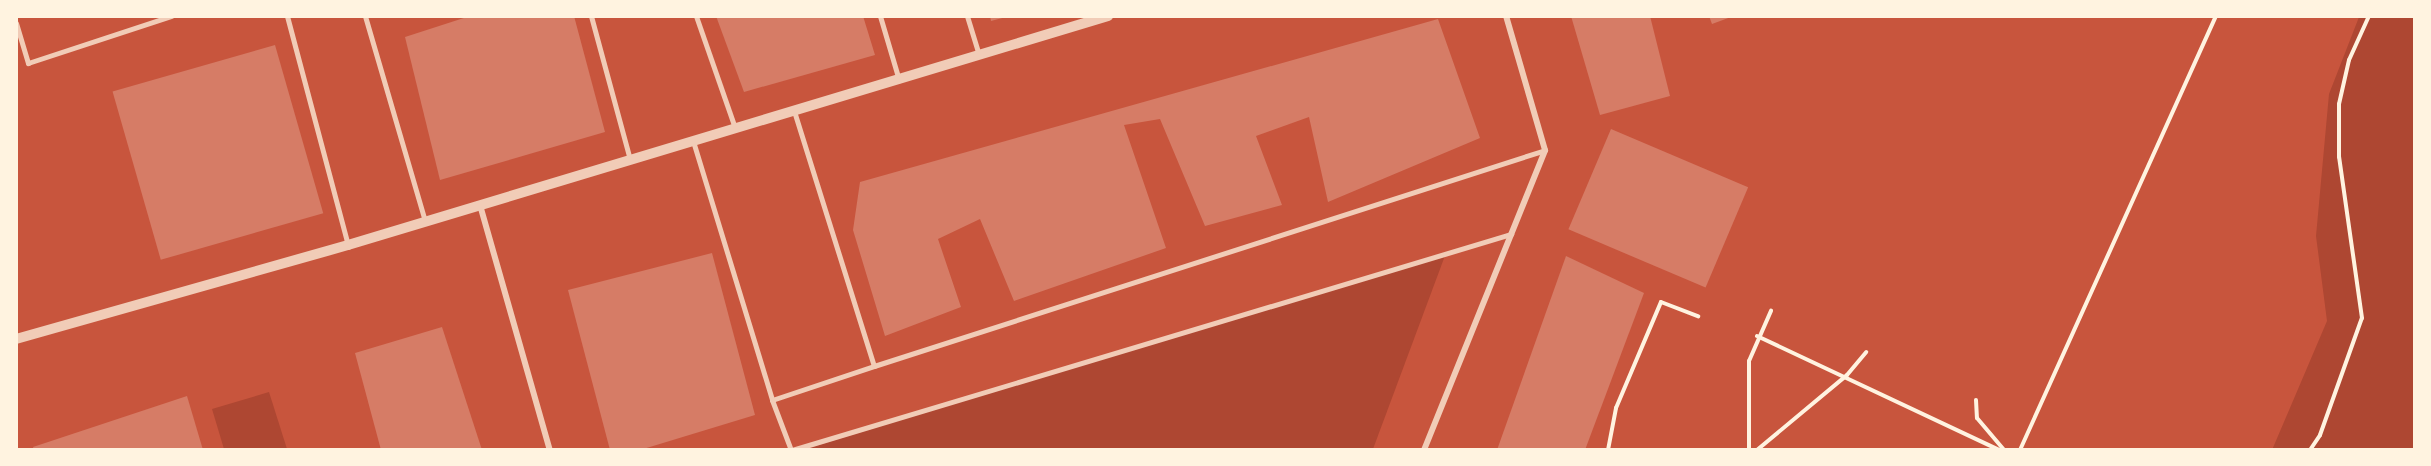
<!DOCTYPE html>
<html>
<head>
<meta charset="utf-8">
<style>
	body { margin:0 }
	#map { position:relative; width:2431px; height:466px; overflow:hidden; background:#c8553d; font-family:"DM Sans",sans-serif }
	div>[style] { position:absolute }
	.green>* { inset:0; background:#ae4732 }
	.building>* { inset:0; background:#d67c66; transform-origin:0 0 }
	.path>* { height:4px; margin:-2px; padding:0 2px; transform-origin:2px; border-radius:2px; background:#fff3e0 }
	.pedestrian>* { height:5px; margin:-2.5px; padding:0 2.5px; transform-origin:2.5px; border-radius:2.5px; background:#f1ccb7 }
	.minor>* { height:6px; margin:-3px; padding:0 3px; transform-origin:3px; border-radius:3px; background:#f1ccb7 }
	.tertiary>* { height:10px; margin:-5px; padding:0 5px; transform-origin:5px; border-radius:5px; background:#f1ccb7 }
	span { translate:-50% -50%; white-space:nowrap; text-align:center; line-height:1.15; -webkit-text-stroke:4.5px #fff3e0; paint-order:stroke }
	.frame { position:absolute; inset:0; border:18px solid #fff3e0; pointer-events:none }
</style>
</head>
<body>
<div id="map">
	<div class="green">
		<i style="clip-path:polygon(2359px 17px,2414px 17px,2414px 449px,2272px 450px,2327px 321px,2316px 236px,2329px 94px)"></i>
		<i style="clip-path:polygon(1446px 253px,1373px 449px,806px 449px)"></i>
		<i style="clip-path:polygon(269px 392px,287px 449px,224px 449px,212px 409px)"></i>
	</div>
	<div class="building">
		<i style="clip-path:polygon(470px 16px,574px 16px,605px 132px,440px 180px,405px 37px)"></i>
		<i style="clip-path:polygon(716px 16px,863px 16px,875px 55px,744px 92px)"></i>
		<i style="clip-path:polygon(990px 16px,1006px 16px,1006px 17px,991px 21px)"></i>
		<i style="clip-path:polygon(1571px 16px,1650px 16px,1670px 96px,1600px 115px)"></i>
		<i style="clip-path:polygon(1709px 16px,1731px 16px,1731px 17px,1712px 24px)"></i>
		<i style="clip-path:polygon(1438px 19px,1480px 138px,1328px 202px,1309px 117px,1256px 136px,1282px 205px,1205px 226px,1160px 119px,1124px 125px,1166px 248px,1014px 301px,980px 219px,938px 239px,961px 307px,885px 336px,853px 230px,860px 182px)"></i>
		<i style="left:275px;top:45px;width:175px;height:169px;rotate:74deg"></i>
		<i style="left:1611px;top:129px;width:149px;height:109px;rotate:23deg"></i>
		<i style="clip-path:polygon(712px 253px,755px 415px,640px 450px,610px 450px,568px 290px)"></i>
		<i style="clip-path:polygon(1566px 256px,1644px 293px,1585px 450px,1497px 450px)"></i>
		<i style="clip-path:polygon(442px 327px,482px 450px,381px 450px,355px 353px)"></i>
		<i style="clip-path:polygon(187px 396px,203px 450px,34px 450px,33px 447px)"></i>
	</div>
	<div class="path">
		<i style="left:1757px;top:336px;width:268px;rotate:25.2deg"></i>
		<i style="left:1976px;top:400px;width:18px;rotate:87deg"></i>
		<i style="left:1977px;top:418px;width:42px;rotate:49.8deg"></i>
		<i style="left:1608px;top:450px;width:43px;rotate:-79.2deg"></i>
		<i style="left:1616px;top:408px;width:115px;rotate:-67deg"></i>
		<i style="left:1661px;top:302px;width:40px;rotate:21deg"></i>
		<i style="left:1749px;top:450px;width:89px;rotate:-90deg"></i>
		<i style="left:1749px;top:361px;width:55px;rotate:-66.3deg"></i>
		<i style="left:1757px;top:450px;width:117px;rotate:-39.8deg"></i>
		<i style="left:1847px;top:375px;width:30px;rotate:-50deg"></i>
		<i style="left:2020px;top:450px;width:476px;rotate:-65.7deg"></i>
		<i style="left:2310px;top:450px;width:18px;rotate:-56deg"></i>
		<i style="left:2320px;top:435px;width:124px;rotate:-70.3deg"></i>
		<i style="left:2362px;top:318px;width:163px;rotate:-98.1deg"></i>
		<i style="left:2339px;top:157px;width:53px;rotate:-90deg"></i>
		<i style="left:2339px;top:104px;width:45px;rotate:-77.2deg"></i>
		<i style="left:2349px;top:60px;width:48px;rotate:-65.6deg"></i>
	</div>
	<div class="pedestrian">
		<i style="left:287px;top:16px;width:237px;rotate:75.1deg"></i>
		<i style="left:365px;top:16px;width:214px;rotate:73.7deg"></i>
		<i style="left:591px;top:16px;width:149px;rotate:74.8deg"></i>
		<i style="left:696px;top:16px;width:119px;rotate:70.8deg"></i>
		<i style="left:880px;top:16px;width:67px;rotate:73.5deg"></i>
		<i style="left:967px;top:16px;width:41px;rotate:72.9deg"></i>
		<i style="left:16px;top:23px;width:42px;rotate:73.3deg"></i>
		<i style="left:28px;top:63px;width:151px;rotate:-18.2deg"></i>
		<i style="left:794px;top:111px;width:267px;rotate:72.6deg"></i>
		<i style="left:874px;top:366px;width:705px;rotate:-17.84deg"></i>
		<i style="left:693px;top:141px;width:271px;rotate:73deg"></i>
		<i style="left:772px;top:400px;width:53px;rotate:69.2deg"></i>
		<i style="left:772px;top:400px;width:108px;rotate:-18.4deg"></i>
		<i style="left:792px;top:450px;width:751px;rotate:-16.72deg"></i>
	</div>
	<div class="minor">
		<i style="left:480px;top:205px;width:255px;rotate:74.1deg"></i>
		<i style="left:1424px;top:450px;width:323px;rotate:-68deg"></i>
		<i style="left:1545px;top:150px;width:140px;rotate:-106.2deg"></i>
	</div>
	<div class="tertiary">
		<i style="left:16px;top:339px;width:345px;rotate:-15.8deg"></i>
		<i style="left:348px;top:245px;width:794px;rotate:-16.77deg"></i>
	</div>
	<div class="frame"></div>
</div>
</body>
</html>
